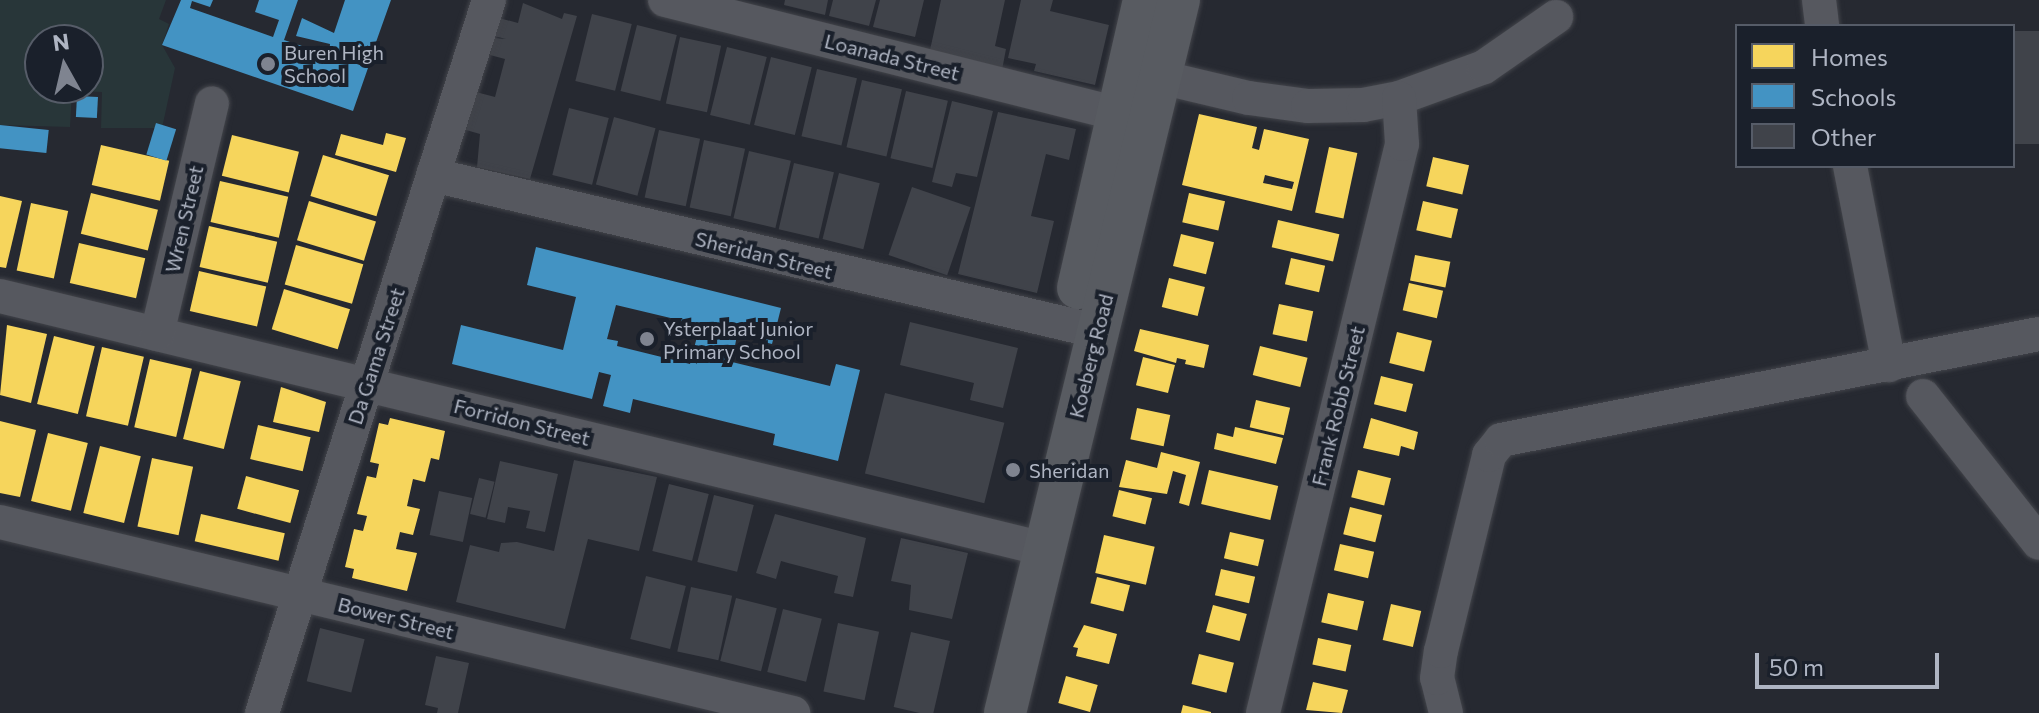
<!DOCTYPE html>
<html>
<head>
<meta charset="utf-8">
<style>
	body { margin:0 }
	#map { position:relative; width:2039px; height:713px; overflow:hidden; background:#262931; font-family:Commissioner,sans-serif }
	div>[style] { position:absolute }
	.green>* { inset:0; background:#283639 }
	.homes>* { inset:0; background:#f6d55c; transform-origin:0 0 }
	.schools>* { inset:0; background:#4393c3; transform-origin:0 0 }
	.building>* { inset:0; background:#40434a; transform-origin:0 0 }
	.roads { filter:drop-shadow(0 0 2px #42444a) drop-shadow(0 0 2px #42444a) }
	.minor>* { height:34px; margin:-17px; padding:0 17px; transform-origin:17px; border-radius:17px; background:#56585f }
	.major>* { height:42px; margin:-21px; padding:0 21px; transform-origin:21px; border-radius:21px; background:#585b61 }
	.dots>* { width:22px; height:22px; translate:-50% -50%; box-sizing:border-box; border:4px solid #1a202b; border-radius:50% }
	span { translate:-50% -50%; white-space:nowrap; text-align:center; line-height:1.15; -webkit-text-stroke:8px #1a202b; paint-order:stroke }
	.poi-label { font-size:20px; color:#afb5c3 }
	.left { translate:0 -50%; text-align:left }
	.street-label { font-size:20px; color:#afb5c3 }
	.legend { position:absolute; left:1735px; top:24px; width:280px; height:144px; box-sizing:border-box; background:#1a202b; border:2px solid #565c68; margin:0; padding:10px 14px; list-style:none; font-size:24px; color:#afb5c3 }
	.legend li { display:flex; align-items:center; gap:16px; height:40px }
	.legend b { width:40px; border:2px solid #565c68 }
	.north { position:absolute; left:24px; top:24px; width:80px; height:80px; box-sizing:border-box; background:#1a202b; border:2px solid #565c68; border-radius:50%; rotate:352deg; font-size:22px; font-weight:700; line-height:32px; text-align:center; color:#afb5c3 }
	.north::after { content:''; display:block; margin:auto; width:28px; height:36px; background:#7f8490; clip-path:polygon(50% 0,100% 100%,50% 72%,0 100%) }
	.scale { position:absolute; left:1755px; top:653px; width:184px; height:36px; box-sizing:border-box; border:4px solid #afb5c3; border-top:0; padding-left:10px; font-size:24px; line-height:28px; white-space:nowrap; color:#afb5c3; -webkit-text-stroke:6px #1a202b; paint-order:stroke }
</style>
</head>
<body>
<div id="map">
	<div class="green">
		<i style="clip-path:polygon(evenodd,0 0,166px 0,159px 19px,169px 24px,162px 45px,175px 68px,162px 128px,101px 128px,102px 92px,72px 91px,70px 127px,0 125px,0 0,40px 40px,88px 40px,88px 88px,40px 88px,40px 40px)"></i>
	</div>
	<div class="homes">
		<i style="clip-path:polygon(evenodd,1199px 114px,1257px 127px,1252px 148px,1259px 150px,1264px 129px,1309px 139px,1292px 211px,1182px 185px,1199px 114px,1265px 175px,1294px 182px,1292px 189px,1263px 183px,1265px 175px)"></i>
		<i style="clip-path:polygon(386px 133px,406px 138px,396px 172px,335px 155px,341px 134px,383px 145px)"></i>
		<i style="left:232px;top:135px;width:69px;height:42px;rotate:14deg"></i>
		<i style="left:101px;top:145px;width:70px;height:41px;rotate:13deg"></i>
		<i style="left:1329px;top:147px;width:29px;height:67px;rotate:12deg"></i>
		<i style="left:323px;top:155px;width:69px;height:43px;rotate:17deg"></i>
		<i style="left:1433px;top:157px;width:37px;height:30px;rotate:13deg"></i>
		<i style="left:220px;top:181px;width:70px;height:42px;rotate:13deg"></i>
		<i style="left:91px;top:193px;width:69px;height:42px;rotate:14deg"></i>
		<i style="left:1189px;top:193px;width:37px;height:30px;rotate:13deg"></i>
		<i style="clip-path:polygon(0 196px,22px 201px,6px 268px,0 267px)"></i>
		<i style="left:309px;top:201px;width:70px;height:41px;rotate:17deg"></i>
		<i style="left:1423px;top:201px;width:36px;height:30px;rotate:13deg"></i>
		<i style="left:31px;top:203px;width:38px;height:69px;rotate:12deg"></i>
		<i style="left:1278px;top:220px;width:63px;height:28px;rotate:13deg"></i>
		<i style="left:209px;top:226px;width:70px;height:42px;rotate:13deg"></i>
		<i style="left:1181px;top:234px;width:34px;height:33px;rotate:14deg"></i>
		<i style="left:79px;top:243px;width:68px;height:41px;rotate:13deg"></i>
		<i style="left:296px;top:245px;width:70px;height:41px;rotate:16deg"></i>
		<i style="left:1415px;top:255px;width:36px;height:26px;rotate:11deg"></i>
		<i style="left:1291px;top:258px;width:35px;height:27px;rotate:13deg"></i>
		<i style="left:199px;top:271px;width:69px;height:41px;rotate:13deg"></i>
		<i style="left:1169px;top:278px;width:37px;height:30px;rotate:14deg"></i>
		<i style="left:1409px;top:283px;width:35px;height:28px;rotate:13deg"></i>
		<i style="left:284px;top:289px;width:69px;height:42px;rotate:17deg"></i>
		<i style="left:1279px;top:304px;width:35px;height:31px;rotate:12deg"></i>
		<i style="clip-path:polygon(7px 325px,47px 334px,31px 403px,0 395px)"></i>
		<i style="clip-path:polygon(1140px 329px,1209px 345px,1204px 368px,1185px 364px,1186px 360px,1177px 358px,1176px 363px,1134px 351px)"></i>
		<i style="left:1397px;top:332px;width:36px;height:32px;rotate:14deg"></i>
		<i style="left:54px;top:336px;width:42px;height:70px;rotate:14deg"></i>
		<i style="left:1260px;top:346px;width:49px;height:30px;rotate:14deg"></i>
		<i style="left:102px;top:347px;width:43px;height:71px;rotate:13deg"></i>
		<i style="left:1143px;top:357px;width:33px;height:29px;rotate:14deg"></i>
		<i style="left:150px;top:359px;width:43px;height:70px;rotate:13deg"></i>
		<i style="left:200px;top:371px;width:42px;height:70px;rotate:14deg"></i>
		<i style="left:1381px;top:376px;width:33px;height:29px;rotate:14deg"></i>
		<i style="clip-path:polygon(281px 387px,326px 402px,319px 432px,273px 422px)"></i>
		<i style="left:1256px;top:400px;width:35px;height:28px;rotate:13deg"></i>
		<i style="left:1137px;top:408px;width:34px;height:32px;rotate:12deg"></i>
		<i style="clip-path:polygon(390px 418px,445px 431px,439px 460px,431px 458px,425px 482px,413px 479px,407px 506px,420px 509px,413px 535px,400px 532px,396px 549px,417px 553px,407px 591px,352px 578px,354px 569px,345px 567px,354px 529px,363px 531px,367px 516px,357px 514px,367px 476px,376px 478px,379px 464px,370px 462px,379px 423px,388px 425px)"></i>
		<i style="clip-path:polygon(1371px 418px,1418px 432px,1414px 450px,1401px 446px,1399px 456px,1363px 448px)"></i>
		<i style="clip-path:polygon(0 421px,36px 430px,20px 497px,0 493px)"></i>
		<i style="left:258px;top:425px;width:54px;height:35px;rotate:13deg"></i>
		<i style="clip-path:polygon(1235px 427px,1283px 438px,1276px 464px,1214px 449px,1217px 433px,1233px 437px)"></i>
		<i style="left:48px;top:433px;width:41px;height:70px;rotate:14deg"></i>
		<i style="left:100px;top:446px;width:42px;height:69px;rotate:14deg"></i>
		<i style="clip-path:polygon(1161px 452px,1200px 462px,1189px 506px,1179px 503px,1186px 475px,1173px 471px,1167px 494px,1119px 487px,1126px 460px,1157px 468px)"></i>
		<i style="left:152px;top:458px;width:42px;height:70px;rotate:12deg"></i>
		<i style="left:1209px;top:470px;width:71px;height:35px;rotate:13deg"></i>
		<i style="left:1358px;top:470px;width:34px;height:28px;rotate:14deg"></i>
		<i style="left:246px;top:476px;width:55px;height:34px;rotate:15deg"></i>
		<i style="left:1119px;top:490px;width:34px;height:27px;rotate:14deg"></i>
		<i style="left:1350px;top:507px;width:33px;height:28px;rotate:14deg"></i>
		<i style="left:201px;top:514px;width:86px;height:28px;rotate:13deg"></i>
		<i style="left:1230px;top:532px;width:35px;height:27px;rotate:13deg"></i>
		<i style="left:1104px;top:535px;width:52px;height:39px;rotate:13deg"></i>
		<i style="left:1340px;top:544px;width:35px;height:27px;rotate:13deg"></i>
		<i style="left:1221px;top:569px;width:35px;height:27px;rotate:13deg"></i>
		<i style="left:1097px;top:577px;width:34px;height:27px;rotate:14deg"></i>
		<i style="left:1328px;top:593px;width:37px;height:30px;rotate:13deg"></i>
		<i style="left:1391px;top:604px;width:31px;height:37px;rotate:13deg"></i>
		<i style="left:1213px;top:605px;width:35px;height:28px;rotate:15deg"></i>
		<i style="clip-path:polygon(1084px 625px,1117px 634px,1109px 664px,1076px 656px,1078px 648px,1073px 647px)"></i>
		<i style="left:1318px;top:638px;width:34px;height:27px;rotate:12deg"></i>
		<i style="left:1199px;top:654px;width:36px;height:31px;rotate:14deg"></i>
		<i style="left:1066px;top:676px;width:33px;height:28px;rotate:16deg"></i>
		<i style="clip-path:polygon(1313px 682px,1348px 690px,1342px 713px,1306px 710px)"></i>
		<i style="clip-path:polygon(1183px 705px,1211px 712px,1211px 713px,1181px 713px)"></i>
	</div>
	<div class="schools">
		<i style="clip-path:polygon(181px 0,213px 0,210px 7px,192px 1px,190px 8px,273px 37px,279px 20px,255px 12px,259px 0,298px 0,284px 40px,329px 55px,330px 44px,296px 36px,302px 18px,334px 33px,345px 0,391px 0,370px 59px,343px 49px,340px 58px,368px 68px,353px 111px,162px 45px)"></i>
		<i style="left:77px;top:96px;width:21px;height:21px;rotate:3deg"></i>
		<i style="left:156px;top:123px;width:21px;height:33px;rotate:17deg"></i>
		<i style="left:0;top:125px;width:49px;height:23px;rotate:6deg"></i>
		<i style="clip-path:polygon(evenodd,536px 247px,781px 308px,772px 344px,737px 335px,732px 362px,830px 386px,836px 364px,860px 370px,838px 461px,773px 445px,775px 434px,633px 399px,630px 413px,603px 406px,611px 375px,599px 372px,592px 399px,452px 364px,461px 325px,563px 350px,576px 297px,527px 285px,536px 247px,616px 305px,700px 325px,690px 364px,617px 346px,618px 341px,607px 339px,616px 305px)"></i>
	</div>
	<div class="building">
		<i style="clip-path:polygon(785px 0,828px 0,825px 15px,784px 5px)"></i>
		<i style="clip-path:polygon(833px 0,876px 0,869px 26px,829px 16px)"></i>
		<i style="clip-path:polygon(880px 0,924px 0,915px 37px,873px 27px)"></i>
		<i style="clip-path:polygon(941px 0,1005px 0,995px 46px,1006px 49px,1002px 70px,930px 50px)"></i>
		<i style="clip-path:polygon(1021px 0,1053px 0,1050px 11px,1109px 25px,1095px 85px,1034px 71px,1036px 64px,1008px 58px)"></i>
		<i style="clip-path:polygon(523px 3px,562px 19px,564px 13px,577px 16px,530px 179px,477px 167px,480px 134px,466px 130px,476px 92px,495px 97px,505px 59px,490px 55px,494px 38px,506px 39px,494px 36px,499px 18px,518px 23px)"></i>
		<i style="left:592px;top:14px;width:41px;height:69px;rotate:14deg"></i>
		<i style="left:637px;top:25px;width:41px;height:68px;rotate:14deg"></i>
		<i style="left:2039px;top:31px;width:113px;height:26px;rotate:90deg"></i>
		<i style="left:680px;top:37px;width:42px;height:68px;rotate:12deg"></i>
		<i style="left:727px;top:47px;width:41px;height:70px;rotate:14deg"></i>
		<i style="left:771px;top:57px;width:42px;height:70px;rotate:14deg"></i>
		<i style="left:817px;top:69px;width:41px;height:69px;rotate:13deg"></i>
		<i style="left:862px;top:80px;width:41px;height:69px;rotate:13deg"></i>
		<i style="left:906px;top:91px;width:43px;height:69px;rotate:13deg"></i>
		<i style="clip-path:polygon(952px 101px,993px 111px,977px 177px,956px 173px,952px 187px,932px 182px)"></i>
		<i style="left:569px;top:108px;width:41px;height:69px;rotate:14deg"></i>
		<i style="clip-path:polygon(998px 112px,1076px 129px,1069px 160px,1046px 154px,1031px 216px,1054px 221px,1037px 293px,958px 274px)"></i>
		<i style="left:614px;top:117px;width:43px;height:70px;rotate:15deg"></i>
		<i style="left:659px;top:130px;width:42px;height:69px;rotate:12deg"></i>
		<i style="left:704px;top:140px;width:42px;height:69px;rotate:12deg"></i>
		<i style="left:749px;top:151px;width:43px;height:69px;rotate:13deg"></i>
		<i style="left:794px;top:163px;width:41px;height:68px;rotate:13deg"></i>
		<i style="left:839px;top:173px;width:42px;height:68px;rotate:14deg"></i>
		<i style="left:912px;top:187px;width:62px;height:72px;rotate:19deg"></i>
		<i style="clip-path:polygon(910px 322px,1018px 348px,1003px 408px,970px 400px,974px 383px,900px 365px)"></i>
		<i style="left:885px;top:393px;width:123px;height:83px;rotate:14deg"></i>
		<i style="clip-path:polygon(574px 460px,657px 477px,639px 551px,588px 539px,565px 629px,456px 602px,470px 545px,499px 552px,501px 543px,517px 542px,554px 551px)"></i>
		<i style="clip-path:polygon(500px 461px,558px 474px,545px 532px,526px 528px,530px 511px,508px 507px,505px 523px,487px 519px)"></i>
		<i style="left:479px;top:478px;width:16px;height:37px;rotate:14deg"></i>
		<i style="left:669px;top:484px;width:41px;height:69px;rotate:14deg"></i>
		<i style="left:439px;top:491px;width:34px;height:45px;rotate:12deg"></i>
		<i style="left:714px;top:495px;width:41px;height:69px;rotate:14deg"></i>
		<i style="clip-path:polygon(775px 514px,866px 538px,853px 597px,834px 593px,838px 576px,788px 563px,781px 561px,776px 579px,756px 573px)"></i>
		<i style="clip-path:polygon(901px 538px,968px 553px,952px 619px,909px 610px,911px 585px,891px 581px)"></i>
		<i style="left:646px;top:576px;width:41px;height:65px;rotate:14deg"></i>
		<i style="left:691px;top:587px;width:42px;height:66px;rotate:12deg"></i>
		<i style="left:736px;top:598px;width:42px;height:65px;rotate:14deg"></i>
		<i style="left:783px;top:609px;width:40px;height:65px;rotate:14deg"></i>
		<i style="left:838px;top:623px;width:42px;height:70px;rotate:12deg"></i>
		<i style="left:320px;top:628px;width:46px;height:55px;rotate:14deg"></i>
		<i style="left:911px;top:632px;width:40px;height:77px;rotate:13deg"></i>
		<i style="clip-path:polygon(436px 656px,469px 663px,458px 713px,437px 713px,438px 708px,425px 705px)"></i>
	</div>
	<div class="roads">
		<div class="minor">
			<i style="left:665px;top:0;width:467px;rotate:14.1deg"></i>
			<i style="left:1819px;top:0;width:26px;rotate:83deg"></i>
			<i style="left:1160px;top:77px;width:91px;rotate:13.3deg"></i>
			<i style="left:1249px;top:98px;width:60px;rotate:7.7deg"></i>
			<i style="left:1308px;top:106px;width:55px;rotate:-1deg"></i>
			<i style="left:1363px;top:105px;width:37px;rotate:-11deg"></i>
			<i style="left:1399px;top:98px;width:90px;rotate:-20deg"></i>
			<i style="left:1484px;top:67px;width:88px;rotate:-34.8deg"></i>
			<i style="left:1850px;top:166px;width:203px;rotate:78.9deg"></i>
			<i style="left:433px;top:175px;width:681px;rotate:13.24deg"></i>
			<i style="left:0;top:296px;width:1074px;rotate:13.62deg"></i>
			<i style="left:157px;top:334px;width:237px;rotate:-76.6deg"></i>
			<i style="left:1923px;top:396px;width:187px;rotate:51.7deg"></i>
			<i style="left:0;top:522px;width:816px;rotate:13.54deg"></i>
			<i style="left:262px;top:713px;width:748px;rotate:-72.34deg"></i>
			<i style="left:1263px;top:713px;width:586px;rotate:-76.27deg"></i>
			<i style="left:1402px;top:144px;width:46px;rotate:-93.7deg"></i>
			<i style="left:1446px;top:713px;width:36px;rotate:-104deg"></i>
			<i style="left:1437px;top:678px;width:27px;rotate:-82deg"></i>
			<i style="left:1441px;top:651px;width:202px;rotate:-76.2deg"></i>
			<i style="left:1489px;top:455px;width:19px;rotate:-51deg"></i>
			<i style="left:1501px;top:440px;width:548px;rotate:-11.15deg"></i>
		</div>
		<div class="major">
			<i style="left:1078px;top:288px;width:295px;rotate:-77.1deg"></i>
			<i style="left:1005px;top:713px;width:734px;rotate:-76.29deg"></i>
		</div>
	</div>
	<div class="dots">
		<i style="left:268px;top:64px;background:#7f8490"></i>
		<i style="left:647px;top:339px;background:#7f8490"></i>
		<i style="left:1013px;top:470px;background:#7f8490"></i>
	</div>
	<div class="poi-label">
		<span class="left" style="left:284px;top:64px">Buren High<br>School</span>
		<span class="left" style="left:663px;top:340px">Ysterplaat Junior<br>Primary School</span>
		<span class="left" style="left:1029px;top:470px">Sheridan</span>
	</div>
	<div class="street-label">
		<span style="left:892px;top:57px;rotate:14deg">Loanada Street</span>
		<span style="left:184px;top:219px;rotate:-77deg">Wren Street</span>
		<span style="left:764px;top:255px;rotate:14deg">Sheridan Street</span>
		<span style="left:376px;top:356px;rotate:-72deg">Da Gama Street</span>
		<span style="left:1091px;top:356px;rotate:-76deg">Koeberg Road</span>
		<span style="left:1338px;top:406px;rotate:-76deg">Frank Robb Street</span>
		<span style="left:522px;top:422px;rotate:14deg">Forridon Street</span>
		<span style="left:396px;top:618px;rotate:14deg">Bower Street</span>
	</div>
	<ul class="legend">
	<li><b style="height:22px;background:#f6d55c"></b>Homes</li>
	<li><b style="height:22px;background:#4393c3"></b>Schools</li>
	<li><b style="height:22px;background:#40434a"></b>Other</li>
	</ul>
	<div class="north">N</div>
	<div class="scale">50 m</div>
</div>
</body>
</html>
